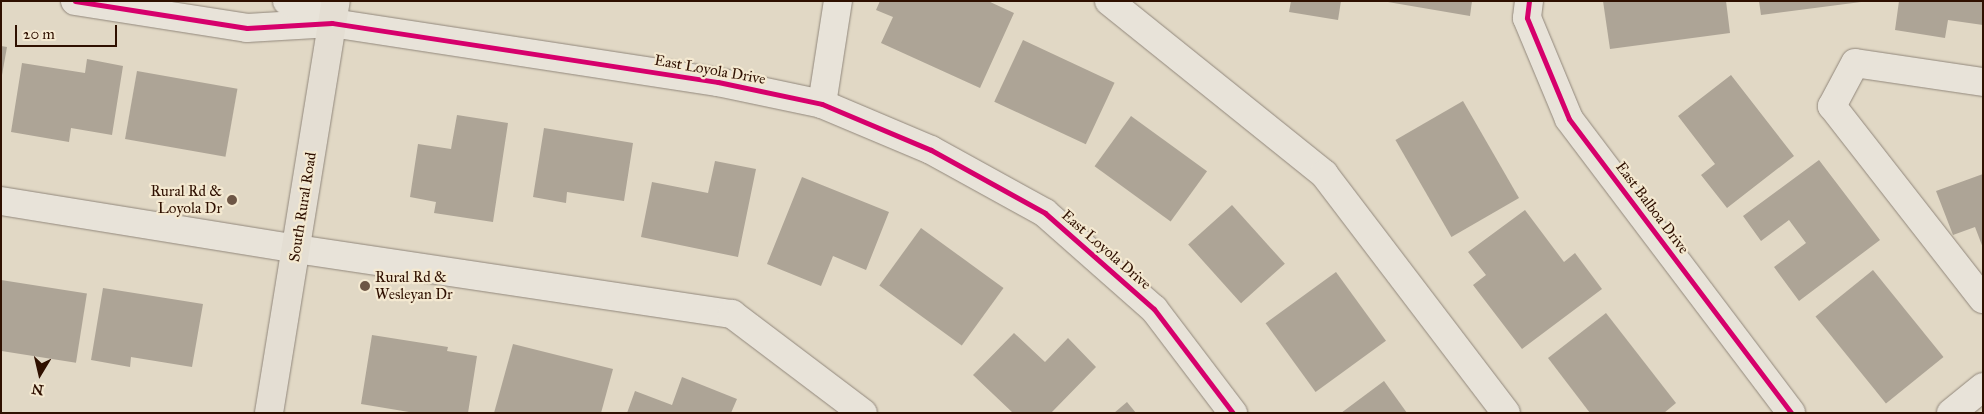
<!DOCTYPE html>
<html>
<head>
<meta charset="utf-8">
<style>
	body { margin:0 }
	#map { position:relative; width:1984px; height:414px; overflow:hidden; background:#e1d8c5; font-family:"IM FELL Great Primer",serif }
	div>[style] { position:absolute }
	.building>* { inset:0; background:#ada496; transform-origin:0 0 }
	.roads { filter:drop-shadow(0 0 1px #91877b) drop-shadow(0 0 1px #91877b) }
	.minor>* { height:28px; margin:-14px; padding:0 14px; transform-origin:14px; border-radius:14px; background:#e8e3d9 }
	.major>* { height:28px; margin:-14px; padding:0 14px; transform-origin:14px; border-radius:14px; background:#e4ded3 }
	.cycleway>* { height:5px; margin:-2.5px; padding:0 2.5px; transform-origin:2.5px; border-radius:2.5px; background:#d6006c }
	.dots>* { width:14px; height:14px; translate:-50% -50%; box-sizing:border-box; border:2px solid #f4e9d1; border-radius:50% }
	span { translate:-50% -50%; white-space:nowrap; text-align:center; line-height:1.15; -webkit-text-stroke:4.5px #f4e9d1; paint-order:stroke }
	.street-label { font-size:15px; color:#2f1000 }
	.poi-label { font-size:15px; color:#2f1000 }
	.right { translate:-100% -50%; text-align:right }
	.left { translate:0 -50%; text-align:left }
	.frame { position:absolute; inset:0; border:2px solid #2f1000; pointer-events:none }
	.north { position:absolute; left:15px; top:349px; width:50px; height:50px; -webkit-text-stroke:4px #f4e9d1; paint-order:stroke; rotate:189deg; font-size:14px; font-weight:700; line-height:20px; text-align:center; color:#2f1000 }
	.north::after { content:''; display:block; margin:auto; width:18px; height:22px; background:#2f1000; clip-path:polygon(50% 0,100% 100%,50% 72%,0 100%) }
	.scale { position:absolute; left:15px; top:25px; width:102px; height:22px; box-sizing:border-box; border:2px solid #2f1000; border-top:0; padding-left:6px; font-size:15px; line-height:18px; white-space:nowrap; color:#2f1000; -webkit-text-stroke:4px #f4e9d1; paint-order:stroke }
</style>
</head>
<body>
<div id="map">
	<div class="building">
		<i style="clip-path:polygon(880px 1px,988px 1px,1014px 13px,980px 88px,881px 43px,893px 17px,876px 10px)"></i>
		<i style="clip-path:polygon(1291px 1px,1341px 1px,1338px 20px,1289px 12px)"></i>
		<i style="clip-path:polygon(1382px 1px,1472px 1px,1470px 16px)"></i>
		<i style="clip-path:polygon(1603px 1px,1726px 1px,1730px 33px,1610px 49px)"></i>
		<i style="clip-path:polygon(1759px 1px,1861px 1px,1861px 2px,1761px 15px)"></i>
		<i style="clip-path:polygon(1899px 1px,1983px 1px,1983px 25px,1948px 20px,1945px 38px,1895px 30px)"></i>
		<i style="left:1023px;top:40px;width:101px;height:68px;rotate:25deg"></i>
		<i style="clip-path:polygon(1px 46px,7px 47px,2px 75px,1px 75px)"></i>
		<i style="clip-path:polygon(87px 59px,123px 66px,112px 135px,71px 128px,69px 142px,11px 132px,22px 63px,85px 73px)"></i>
		<i style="left:137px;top:71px;width:102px;height:69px;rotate:10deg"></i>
		<i style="clip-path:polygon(1731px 75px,1794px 156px,1727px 208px,1701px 175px,1715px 164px,1678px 116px)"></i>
		<i style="left:1463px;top:101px;width:112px;height:78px;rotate:60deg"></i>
		<i style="clip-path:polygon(457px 115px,508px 123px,493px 222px,434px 213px,436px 202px,410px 197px,418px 144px,451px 149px)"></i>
		<i style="left:1131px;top:116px;width:94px;height:62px;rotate:36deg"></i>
		<i style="clip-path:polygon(544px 128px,633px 143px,624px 201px,567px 192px,566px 203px,533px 197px)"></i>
		<i style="clip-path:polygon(1819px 160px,1880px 240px,1799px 301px,1774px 267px,1806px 243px,1789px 220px,1761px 241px,1743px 216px)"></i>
		<i style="clip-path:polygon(715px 161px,756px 169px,738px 257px,641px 237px,652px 182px,708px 193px)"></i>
		<i style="clip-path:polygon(1983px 174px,1983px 248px,1975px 227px,1953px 235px,1936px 191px)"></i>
		<i style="clip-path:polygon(802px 177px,889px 212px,866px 270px,833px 256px,821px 286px,767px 264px)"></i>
		<i style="left:1232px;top:205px;width:79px;height:59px;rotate:48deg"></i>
		<i style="clip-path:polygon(1525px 210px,1564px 262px,1575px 253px,1602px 289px,1522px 349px,1473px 285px,1486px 275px,1468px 252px)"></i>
		<i style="left:921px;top:228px;width:102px;height:71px;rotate:36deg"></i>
		<i style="left:1873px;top:270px;width:112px;height:74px;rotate:51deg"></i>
		<i style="left:1336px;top:272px;width:85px;height:87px;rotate:54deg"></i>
		<i style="left:1px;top:280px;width:87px;height:70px;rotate:9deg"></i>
		<i style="clip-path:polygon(103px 288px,203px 304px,192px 367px,131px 357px,130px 367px,91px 360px)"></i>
		<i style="clip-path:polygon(1606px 313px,1676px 403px,1664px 413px,1590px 413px,1548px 358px)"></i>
		<i style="clip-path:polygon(1014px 333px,1045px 362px,1068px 338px,1096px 367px,1051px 413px,1013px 413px,973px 375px)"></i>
		<i style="clip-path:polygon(372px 335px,448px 347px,447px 351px,477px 356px,468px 413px,415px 413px,361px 404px)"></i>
		<i style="clip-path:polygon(513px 344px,613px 369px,601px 413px,494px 413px)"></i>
		<i style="clip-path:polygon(682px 377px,737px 399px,731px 413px,627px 413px,635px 391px,672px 405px)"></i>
		<i style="clip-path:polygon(1384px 381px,1407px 413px,1341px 413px)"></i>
		<i style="clip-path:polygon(1127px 402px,1136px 413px,1114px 413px)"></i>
	</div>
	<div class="roads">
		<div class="minor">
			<i style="left:75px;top:1px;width:174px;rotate:8.9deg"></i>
			<i style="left:247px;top:28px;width:85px;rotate:-3.4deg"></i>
			<i style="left:332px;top:23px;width:390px;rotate:8.7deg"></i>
			<i style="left:718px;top:82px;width:106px;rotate:11.9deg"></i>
			<i style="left:822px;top:104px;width:118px;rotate:22.9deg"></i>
			<i style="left:931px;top:150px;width:130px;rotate:28.9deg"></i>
			<i style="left:1045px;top:213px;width:145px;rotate:41.4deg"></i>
			<i style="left:1154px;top:309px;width:131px;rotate:52.8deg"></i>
			<i style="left:287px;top:1px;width:49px;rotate:25.5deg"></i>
			<i style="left:1109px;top:1px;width:276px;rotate:38.8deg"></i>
			<i style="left:1324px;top:174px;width:300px;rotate:52.7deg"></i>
			<i style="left:1529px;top:1px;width:17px;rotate:97deg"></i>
			<i style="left:1527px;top:18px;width:109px;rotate:67.4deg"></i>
			<i style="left:1569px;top:119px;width:368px;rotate:52.9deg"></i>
			<i style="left:1983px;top:82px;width:129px;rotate:-171.6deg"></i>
			<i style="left:1855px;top:63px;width:49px;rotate:118.1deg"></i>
			<i style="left:1832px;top:106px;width:245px;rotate:52deg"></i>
			<i style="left:822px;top:104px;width:104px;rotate:-81.2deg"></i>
			<i style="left:1px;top:201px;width:299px;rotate:9.2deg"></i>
			<i style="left:296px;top:249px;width:441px;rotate:8.5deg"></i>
			<i style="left:732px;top:314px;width:164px;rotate:37.1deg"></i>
			<i style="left:1951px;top:413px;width:41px;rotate:-39.1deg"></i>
		</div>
		<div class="major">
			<i style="left:269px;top:413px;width:417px;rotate:-80.8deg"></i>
		</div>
	</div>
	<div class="cycleway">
		<i style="left:75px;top:1px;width:174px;rotate:8.9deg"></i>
		<i style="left:247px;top:28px;width:85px;rotate:-3.4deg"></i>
		<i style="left:332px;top:23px;width:390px;rotate:8.7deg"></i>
		<i style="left:718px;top:82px;width:106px;rotate:11.9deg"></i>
		<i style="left:822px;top:104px;width:118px;rotate:22.9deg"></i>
		<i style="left:931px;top:150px;width:130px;rotate:28.9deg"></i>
		<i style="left:1045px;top:213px;width:145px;rotate:41.4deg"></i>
		<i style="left:1154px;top:309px;width:131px;rotate:52.8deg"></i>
		<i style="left:1529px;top:1px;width:17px;rotate:97deg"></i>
		<i style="left:1527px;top:18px;width:109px;rotate:67.4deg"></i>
		<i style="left:1569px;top:119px;width:368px;rotate:52.9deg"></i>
	</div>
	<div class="dots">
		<i style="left:232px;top:200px;background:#6d5645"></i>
		<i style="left:365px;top:286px;background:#6d5645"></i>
	</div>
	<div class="street-label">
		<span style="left:710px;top:70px;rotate:10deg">East Loyola Drive</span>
		<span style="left:303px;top:207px;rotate:-81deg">South Rural Road</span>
		<span style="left:1652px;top:208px;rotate:53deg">East Balboa Drive</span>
		<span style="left:1106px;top:250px;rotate:41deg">East Loyola Drive</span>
	</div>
	<div class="poi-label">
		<span class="right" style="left:222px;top:200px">Rural Rd &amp;<br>Loyola Dr</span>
		<span class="left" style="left:375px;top:286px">Rural Rd &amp;<br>Wesleyan Dr</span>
	</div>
	<div class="frame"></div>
	<div class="north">N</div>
	<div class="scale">20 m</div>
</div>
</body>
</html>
